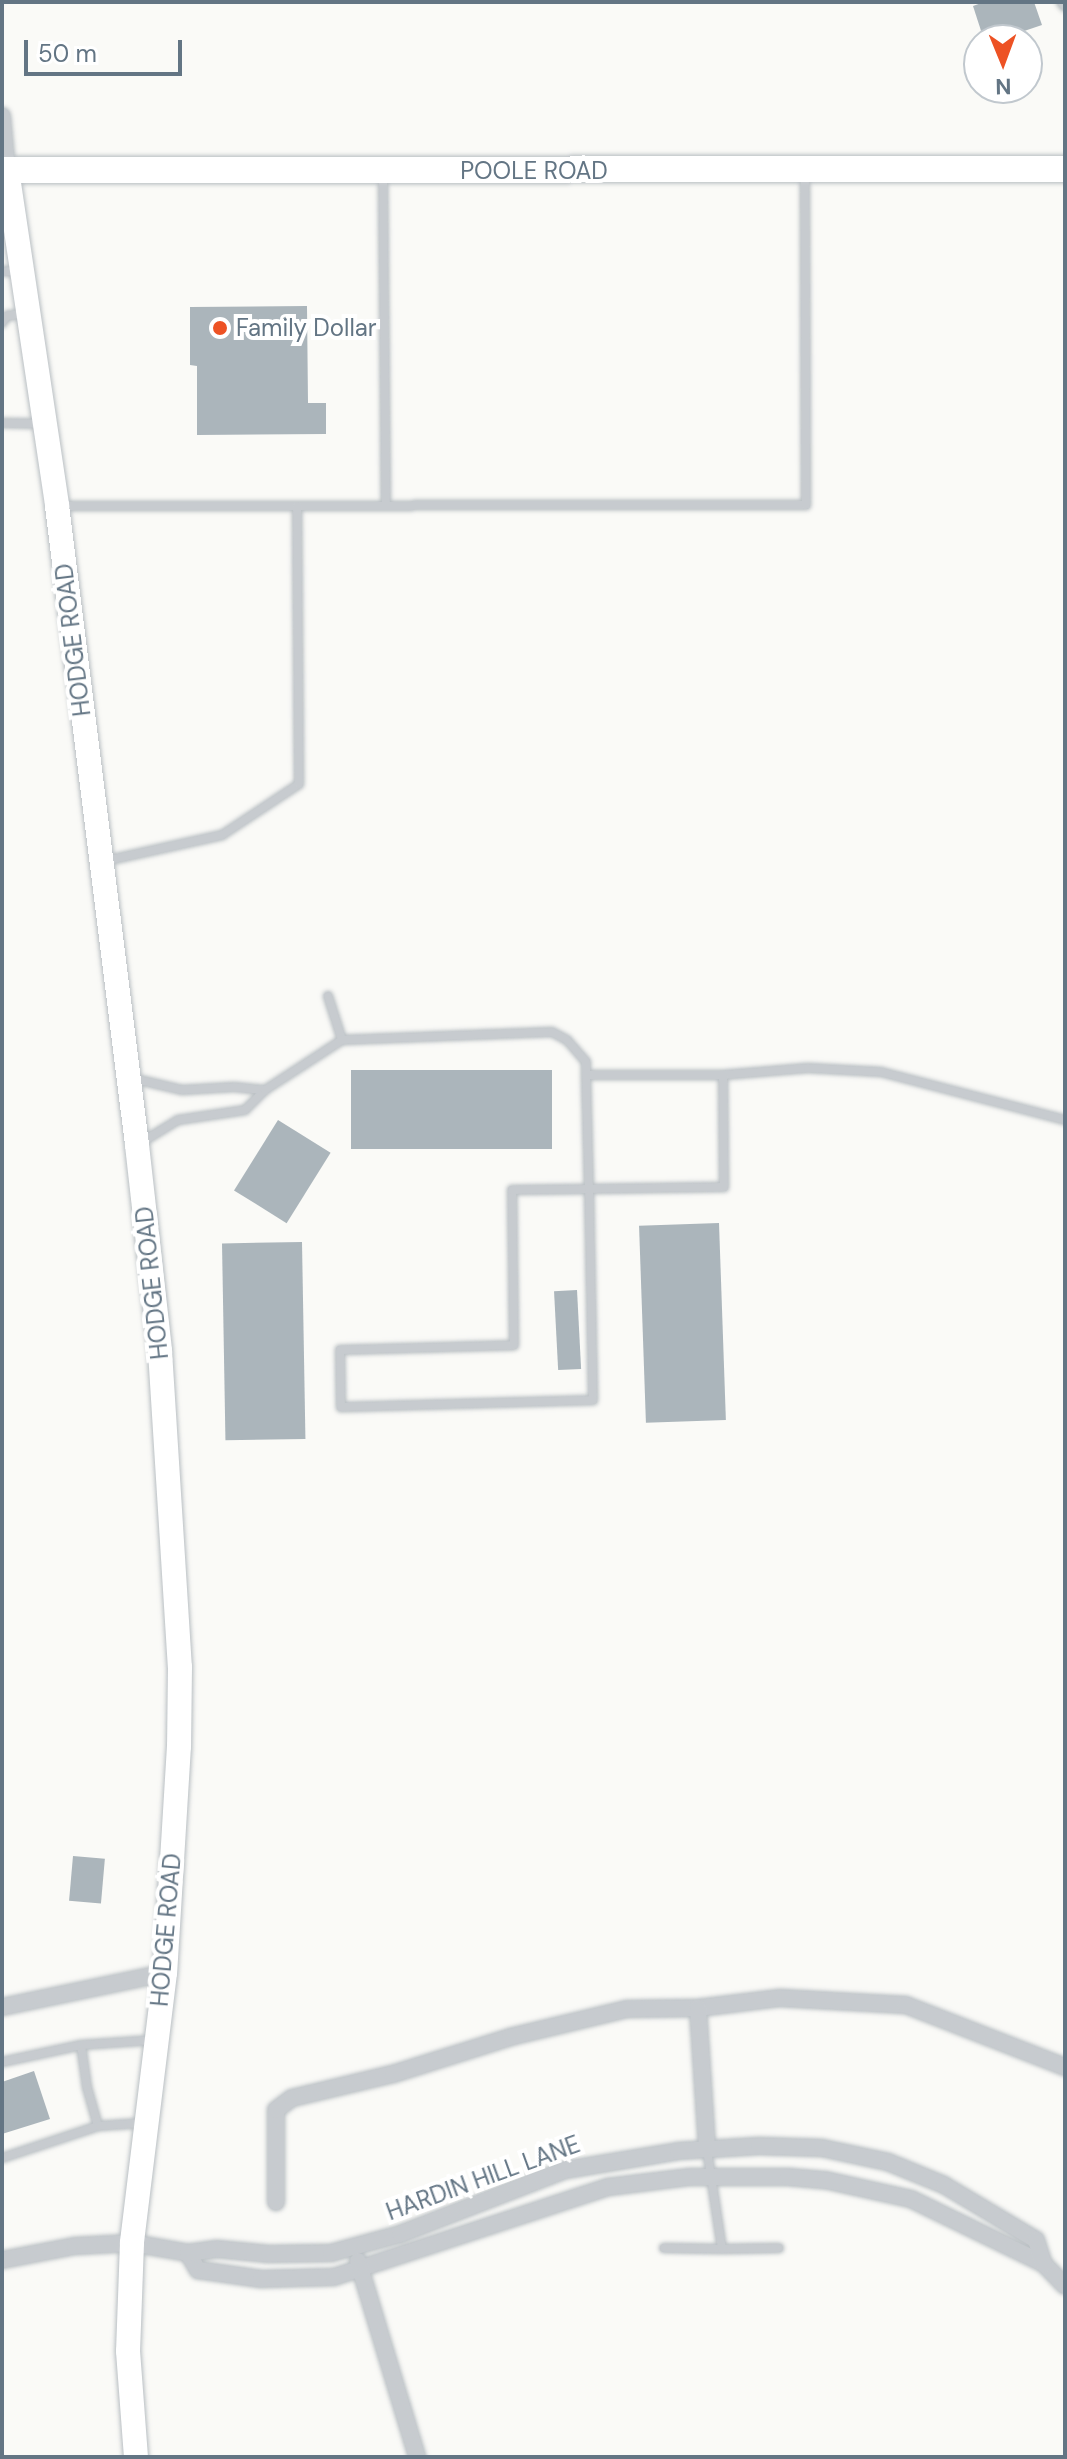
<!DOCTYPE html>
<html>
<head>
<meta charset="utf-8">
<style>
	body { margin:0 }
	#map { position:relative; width:1067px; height:2459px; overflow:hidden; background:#fafaf7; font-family:"DM Sans",sans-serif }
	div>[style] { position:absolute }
	.building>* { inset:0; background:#abb5bb; transform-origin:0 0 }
	.roads { filter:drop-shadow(0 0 2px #b9bfc3) drop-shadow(0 0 2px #b9bfc3) }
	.service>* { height:8px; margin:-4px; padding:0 4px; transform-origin:4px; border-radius:4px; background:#c7cbcf }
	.minor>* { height:16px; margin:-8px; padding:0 8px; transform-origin:8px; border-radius:8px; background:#c7cbcf }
	.secondary>* { height:24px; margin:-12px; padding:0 12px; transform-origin:12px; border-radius:12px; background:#fff }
	.primary>* { height:26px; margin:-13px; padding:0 13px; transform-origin:13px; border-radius:13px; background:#fff }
	.dots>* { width:22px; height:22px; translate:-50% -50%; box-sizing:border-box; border:4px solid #fff; border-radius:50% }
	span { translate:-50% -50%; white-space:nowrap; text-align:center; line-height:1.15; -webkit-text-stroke:8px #fff; paint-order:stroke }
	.street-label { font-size:24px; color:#637584 }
	.poi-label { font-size:24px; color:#637584 }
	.left { translate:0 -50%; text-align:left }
	.frame { position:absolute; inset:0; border:4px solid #637584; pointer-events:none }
	.north { position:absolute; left:963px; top:24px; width:80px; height:80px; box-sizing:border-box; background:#fff; border:2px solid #c1c8ce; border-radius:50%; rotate:179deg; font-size:22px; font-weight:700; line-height:32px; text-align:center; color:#637584 }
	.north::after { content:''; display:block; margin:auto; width:28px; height:36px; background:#ed5224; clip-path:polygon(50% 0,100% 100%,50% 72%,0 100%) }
	.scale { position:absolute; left:24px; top:40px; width:158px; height:36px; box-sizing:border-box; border:4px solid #637584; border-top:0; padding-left:10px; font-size:24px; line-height:28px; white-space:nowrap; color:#637584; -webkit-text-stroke:6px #fff; paint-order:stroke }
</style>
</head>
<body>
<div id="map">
	<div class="building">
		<i style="clip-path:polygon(984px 2px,1034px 2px,1042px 25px,997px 40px,984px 40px,973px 6px)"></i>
		<i style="clip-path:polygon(307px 306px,308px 403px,326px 403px,326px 434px,197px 435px,197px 366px,190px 365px,190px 307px)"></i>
		<i style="left:552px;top:1070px;width:79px;height:201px;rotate:90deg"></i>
		<i style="left:278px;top:1120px;width:62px;height:83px;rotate:32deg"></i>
		<i style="left:719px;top:1223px;width:197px;height:80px;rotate:88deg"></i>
		<i style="left:302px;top:1242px;width:197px;height:80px;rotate:89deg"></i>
		<i style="left:577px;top:1290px;width:79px;height:23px;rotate:87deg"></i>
		<i style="left:73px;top:1856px;width:32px;height:45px;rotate:5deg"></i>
		<i style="clip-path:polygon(34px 2071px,50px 2119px,2px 2134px,2px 2082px)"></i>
	</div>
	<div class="roads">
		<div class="service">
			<i style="left:1061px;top:2px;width:6px;rotate:51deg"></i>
			<i style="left:383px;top:174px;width:332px;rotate:89.5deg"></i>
			<i style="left:2px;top:271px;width:17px;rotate:3deg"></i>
			<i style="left:2px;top:323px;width:9px;rotate:-54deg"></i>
			<i style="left:7px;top:316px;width:19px;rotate:-9deg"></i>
			<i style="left:2px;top:423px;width:39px;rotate:1deg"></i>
			<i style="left:62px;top:506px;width:744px;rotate:-0.08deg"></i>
			<i style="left:806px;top:505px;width:330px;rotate:-90.2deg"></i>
			<i style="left:105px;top:861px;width:120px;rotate:-12.5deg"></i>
			<i style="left:222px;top:835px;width:92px;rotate:-33.5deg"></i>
			<i style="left:299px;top:784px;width:278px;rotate:-90.4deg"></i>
			<i style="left:328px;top:996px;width:46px;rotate:72.3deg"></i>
			<i style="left:723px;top:1075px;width:85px;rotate:-4.7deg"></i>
			<i style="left:808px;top:1068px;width:73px;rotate:3.1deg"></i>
			<i style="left:881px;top:1072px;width:190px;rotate:14.6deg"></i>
			<i style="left:131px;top:1078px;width:52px;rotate:13.2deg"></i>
			<i style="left:182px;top:1090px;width:52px;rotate:-3.3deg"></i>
			<i style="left:234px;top:1087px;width:31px;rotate:6deg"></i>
			<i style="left:142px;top:1142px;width:42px;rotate:-31.4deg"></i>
			<i style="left:178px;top:1120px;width:68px;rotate:-8.5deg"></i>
			<i style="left:245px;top:1110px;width:28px;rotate:-45deg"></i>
			<i style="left:265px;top:1090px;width:92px;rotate:-33deg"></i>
			<i style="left:342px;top:1040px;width:210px;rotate:-2.2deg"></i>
			<i style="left:552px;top:1032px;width:17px;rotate:28deg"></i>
			<i style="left:567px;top:1040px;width:29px;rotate:49deg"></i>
			<i style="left:586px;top:1062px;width:13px;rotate:90deg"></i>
			<i style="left:586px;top:1075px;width:114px;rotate:88.5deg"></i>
			<i style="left:589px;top:1189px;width:211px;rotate:88.9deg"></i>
			<i style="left:593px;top:1400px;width:252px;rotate:178.4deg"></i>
			<i style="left:341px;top:1407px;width:57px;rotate:-91deg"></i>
			<i style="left:340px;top:1350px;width:174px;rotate:-1.6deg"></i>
			<i style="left:514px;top:1345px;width:155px;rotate:-90.7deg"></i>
			<i style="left:512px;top:1190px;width:77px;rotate:-0.7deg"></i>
			<i style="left:589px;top:1189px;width:135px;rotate:-0.8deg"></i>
			<i style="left:724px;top:1187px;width:112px;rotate:-90.5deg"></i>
			<i style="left:723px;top:1075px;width:137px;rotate:180deg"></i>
			<i style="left:2px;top:2062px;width:81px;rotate:-12.1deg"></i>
			<i style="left:98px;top:2126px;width:41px;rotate:-105.8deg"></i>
			<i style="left:87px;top:2087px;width:42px;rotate:-98.1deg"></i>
			<i style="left:81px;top:2045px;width:73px;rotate:-3.9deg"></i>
			<i style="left:2px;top:2158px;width:101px;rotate:-18.4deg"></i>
			<i style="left:98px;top:2126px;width:44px;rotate:-3.9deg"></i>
			<i style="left:664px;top:2248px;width:58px;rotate:1deg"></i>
			<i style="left:722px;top:2249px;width:100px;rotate:-98.6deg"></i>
			<i style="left:722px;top:2249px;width:57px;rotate:-1deg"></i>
		</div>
		<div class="minor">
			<i style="left:2px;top:116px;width:54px;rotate:84.7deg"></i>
			<i style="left:2px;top:2007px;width:167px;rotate:-11.8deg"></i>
			<i style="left:698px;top:2008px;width:83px;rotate:-7deg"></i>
			<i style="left:780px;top:1998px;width:126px;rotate:3.2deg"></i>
			<i style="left:906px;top:2005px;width:171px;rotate:21.3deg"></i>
			<i style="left:276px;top:2202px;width:92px;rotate:-90deg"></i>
			<i style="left:276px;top:2110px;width:20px;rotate:-37deg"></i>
			<i style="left:292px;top:2098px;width:104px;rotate:-13.4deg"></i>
			<i style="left:393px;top:2074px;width:123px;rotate:-17.5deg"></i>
			<i style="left:510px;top:2037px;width:120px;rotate:-13.5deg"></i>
			<i style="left:627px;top:2009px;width:71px;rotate:-0.8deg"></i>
			<i style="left:698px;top:2008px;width:141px;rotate:86.3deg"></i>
			<i style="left:188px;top:2253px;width:20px;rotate:60deg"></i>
			<i style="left:198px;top:2270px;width:64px;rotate:8.1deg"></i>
			<i style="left:261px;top:2279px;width:73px;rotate:-1.6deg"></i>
			<i style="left:334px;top:2277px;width:288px;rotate:-18.2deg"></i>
			<i style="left:608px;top:2187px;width:83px;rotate:-7deg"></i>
			<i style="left:690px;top:2177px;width:98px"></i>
			<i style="left:788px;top:2177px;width:37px;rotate:5deg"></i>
			<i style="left:825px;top:2180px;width:88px;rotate:12.5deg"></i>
			<i style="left:911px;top:2199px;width:148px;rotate:26deg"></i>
			<i style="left:1044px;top:2264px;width:30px;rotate:46deg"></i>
			<i style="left:2px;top:2260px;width:74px;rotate:-10.9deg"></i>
			<i style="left:75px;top:2246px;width:57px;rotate:-3deg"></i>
			<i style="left:132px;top:2243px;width:57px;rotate:10.1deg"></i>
			<i style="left:188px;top:2253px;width:29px;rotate:-8deg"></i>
			<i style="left:217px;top:2249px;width:52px;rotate:5.5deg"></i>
			<i style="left:269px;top:2254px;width:62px;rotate:-0.9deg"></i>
			<i style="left:331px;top:2253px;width:72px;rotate:-15.4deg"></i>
			<i style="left:400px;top:2234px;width:177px;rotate:-21.2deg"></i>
			<i style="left:565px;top:2170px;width:115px;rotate:-9.5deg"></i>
			<i style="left:678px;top:2151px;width:81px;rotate:-3.5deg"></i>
			<i style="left:759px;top:2146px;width:63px;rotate:1.8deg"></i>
			<i style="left:822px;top:2148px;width:67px;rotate:12deg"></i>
			<i style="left:888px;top:2162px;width:61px;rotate:22.3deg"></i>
			<i style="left:944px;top:2185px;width:107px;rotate:30.9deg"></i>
			<i style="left:1036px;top:2240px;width:25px;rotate:72deg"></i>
			<i style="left:358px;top:2261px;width:205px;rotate:73.2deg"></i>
		</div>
		<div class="secondary">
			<i style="left:7px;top:170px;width:340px;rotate:81.5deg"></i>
			<i style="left:57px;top:506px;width:644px;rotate:82.86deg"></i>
			<i style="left:137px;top:1145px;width:207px;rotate:83.6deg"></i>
			<i style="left:160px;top:1351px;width:317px;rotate:86.4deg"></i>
			<i style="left:180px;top:1667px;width:79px;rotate:90.7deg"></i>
			<i style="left:179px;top:1746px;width:227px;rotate:93.5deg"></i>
			<i style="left:165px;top:1973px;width:272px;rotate:97deg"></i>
			<i style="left:132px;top:2243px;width:108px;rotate:92.1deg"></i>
			<i style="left:128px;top:2351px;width:106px;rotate:85.7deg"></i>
		</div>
		<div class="primary">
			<i style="left:2px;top:170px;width:1063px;rotate:-0.05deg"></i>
		</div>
	</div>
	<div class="dots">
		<i style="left:220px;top:328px;background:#ed5224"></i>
	</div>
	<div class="street-label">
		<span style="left:534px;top:171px">POOLE ROAD</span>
		<span style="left:73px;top:640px;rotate:-97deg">HODGE ROAD</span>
		<span style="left:152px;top:1283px;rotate:-96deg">HODGE ROAD</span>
		<span style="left:166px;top:1930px;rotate:-85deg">HODGE ROAD</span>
		<span style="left:483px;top:2178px;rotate:-20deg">HARDIN HILL LANE</span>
	</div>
	<div class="poi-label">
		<span class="left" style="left:236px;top:328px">Family Dollar</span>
	</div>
	<div class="frame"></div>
	<div class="north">N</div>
	<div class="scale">50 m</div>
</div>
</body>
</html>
